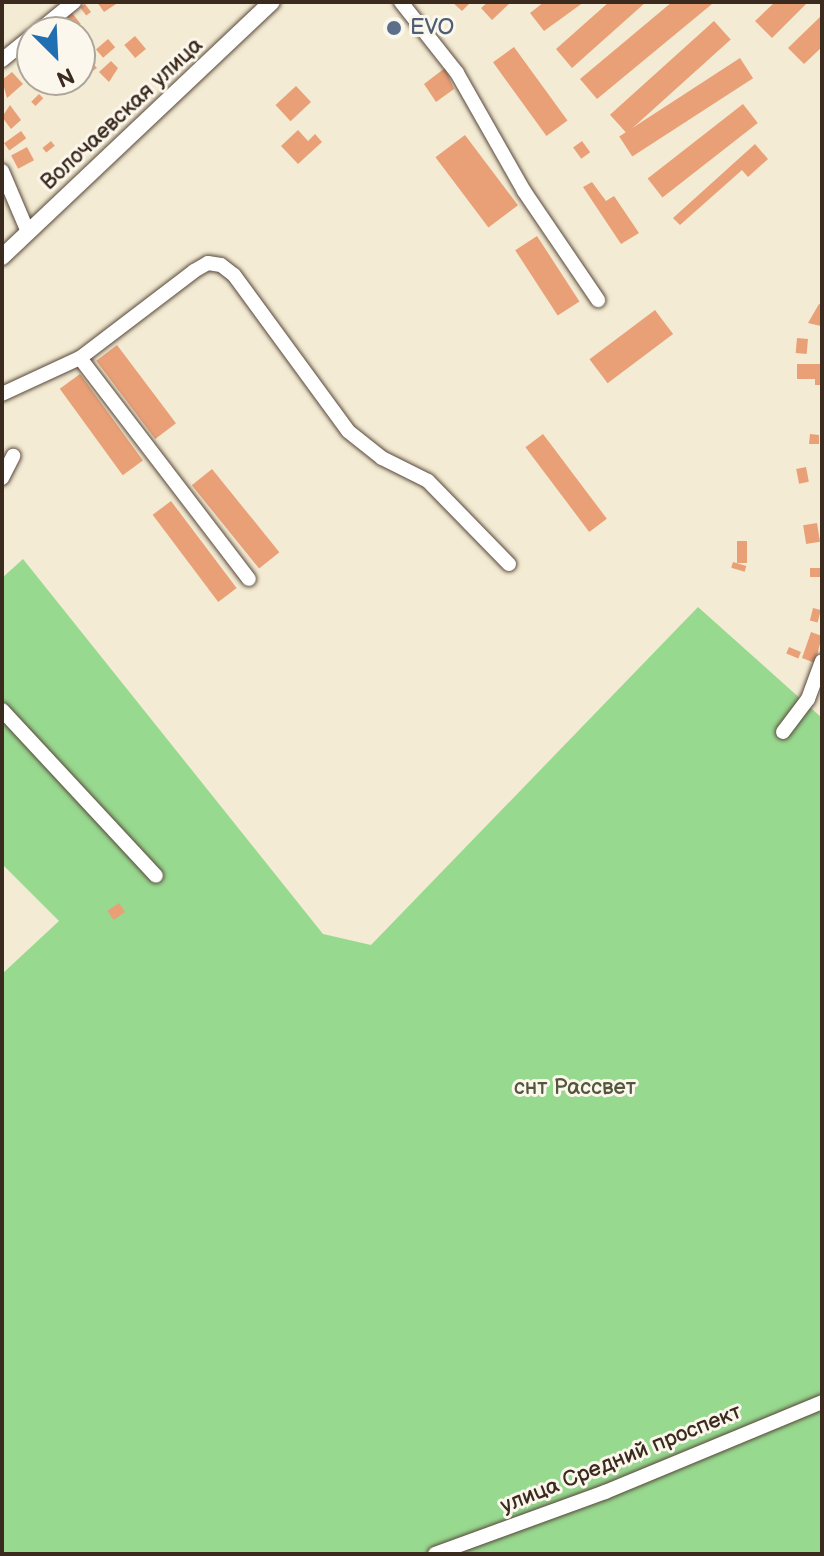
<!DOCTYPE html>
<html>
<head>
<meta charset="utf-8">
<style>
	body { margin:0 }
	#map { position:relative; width:824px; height:1556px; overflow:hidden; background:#f4ebd4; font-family:"Balsamiq Sans",sans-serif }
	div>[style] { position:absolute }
	.green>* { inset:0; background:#98d990 }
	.building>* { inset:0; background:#e9a077; transform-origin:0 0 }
	.roads { filter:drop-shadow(0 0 2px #574739) drop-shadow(0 0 2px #574739) }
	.minor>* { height:14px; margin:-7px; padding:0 7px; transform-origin:7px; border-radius:7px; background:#fff }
	.major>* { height:16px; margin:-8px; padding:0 8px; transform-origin:8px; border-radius:8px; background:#fff }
	.dots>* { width:22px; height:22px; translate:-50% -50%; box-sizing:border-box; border:4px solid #fbf7ec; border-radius:50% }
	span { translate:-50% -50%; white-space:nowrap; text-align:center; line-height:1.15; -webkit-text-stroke:6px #fbf7ec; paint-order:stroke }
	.service-label { font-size:22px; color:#4e5e75 }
	.left { translate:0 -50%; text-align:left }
	.street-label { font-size:22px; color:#3b2a1e }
	.park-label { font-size:22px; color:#52563a }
	.frame { position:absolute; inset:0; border:4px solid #3b2a1e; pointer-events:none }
	.north { position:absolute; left:16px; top:16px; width:80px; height:80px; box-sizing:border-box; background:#fbf7ec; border:2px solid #aea59a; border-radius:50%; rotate:156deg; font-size:22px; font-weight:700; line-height:32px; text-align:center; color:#3b2a1e }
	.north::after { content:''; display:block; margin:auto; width:28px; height:36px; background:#1f6fb2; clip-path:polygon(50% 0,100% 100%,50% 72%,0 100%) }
</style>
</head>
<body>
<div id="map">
	<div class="green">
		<i style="clip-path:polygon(23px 559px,323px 934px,371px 945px,698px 607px,822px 718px,822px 1554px,2px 1554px,2px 974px,59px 921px,2px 864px,2px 578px)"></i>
	</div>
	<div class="building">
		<i style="clip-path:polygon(97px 2px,119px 2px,104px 12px)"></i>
		<i style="clip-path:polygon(452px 2px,471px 2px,462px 11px)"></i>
		<i style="clip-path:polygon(488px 2px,511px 2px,492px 20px,481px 8px)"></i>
		<i style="clip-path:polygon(544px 2px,584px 2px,544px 31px,530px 13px)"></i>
		<i style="clip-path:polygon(609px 2px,646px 2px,572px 68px,556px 49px)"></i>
		<i style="clip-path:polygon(672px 2px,712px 4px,597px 99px,580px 79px)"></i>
		<i style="clip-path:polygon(775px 2px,808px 2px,772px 38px,755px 21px)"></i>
		<i style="left:85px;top:4px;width:10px;height:6px;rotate:53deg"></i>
		<i style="left:72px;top:13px;width:14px;height:6px;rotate:51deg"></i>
		<i style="clip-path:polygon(822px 15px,822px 47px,804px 64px,788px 48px)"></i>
		<i style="left:714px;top:21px;width:25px;height:140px;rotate:48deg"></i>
		<i style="clip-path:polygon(80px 34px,90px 46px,80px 53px)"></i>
		<i style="left:135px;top:36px;width:17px;height:14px;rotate:50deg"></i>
		<i style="left:108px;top:39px;width:11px;height:16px;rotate:49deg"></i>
		<i style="left:514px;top:47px;width:91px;height:26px;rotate:54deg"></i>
		<i style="left:740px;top:58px;width:24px;height:144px;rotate:57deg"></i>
		<i style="clip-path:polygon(90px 60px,97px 68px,91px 72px,85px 64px)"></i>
		<i style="clip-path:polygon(111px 61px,118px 68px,109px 82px,99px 72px)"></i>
		<i style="clip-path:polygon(445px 68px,454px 89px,436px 102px,424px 84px)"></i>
		<i style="clip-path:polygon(12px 72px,23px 84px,7px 98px,2px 80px)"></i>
		<i style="clip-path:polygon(61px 80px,71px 80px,74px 83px,62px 93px,55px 85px)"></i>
		<i style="left:296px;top:86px;width:22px;height:28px;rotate:47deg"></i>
		<i style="left:39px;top:94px;width:6px;height:11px;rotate:45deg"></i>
		<i style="left:743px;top:104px;width:24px;height:121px;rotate:52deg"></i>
		<i style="clip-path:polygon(10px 105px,21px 120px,11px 129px,2px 117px)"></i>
		<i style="clip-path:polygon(298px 130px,308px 141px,315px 134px,322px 142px,298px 164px,281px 146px)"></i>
		<i style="left:21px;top:131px;width:9px;height:21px;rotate:54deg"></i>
		<i style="left:465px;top:135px;width:88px;height:37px;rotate:53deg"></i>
		<i style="left:51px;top:141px;width:6px;height:11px;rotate:51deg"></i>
		<i style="left:582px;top:141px;width:14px;height:11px;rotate:54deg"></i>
		<i style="clip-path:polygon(755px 144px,768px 159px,748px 177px,742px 170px,680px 225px,673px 218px)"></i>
		<i style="left:27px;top:147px;width:15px;height:18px;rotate:62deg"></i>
		<i style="clip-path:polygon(592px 182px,606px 201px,614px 196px,639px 233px,621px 244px,583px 187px)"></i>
		<i style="left:537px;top:236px;width:78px;height:26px;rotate:57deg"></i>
		<i style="clip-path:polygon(819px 304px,822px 305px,821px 326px,808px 323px)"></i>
		<i style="left:655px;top:310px;width:30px;height:82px;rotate:53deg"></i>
		<i style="left:797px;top:338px;width:11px;height:15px;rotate:5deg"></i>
		<i style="left:117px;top:345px;width:98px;height:26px;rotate:53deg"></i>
		<i style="clip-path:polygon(797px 364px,822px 364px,822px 385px,815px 385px,815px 379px,797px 379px)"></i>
		<i style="left:80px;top:374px;width:107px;height:25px;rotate:54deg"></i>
		<i style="left:543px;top:434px;width:106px;height:22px;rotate:53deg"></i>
		<i style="clip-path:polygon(810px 434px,819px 435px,819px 444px,809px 444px)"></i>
		<i style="left:806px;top:467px;width:15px;height:10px;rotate:79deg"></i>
		<i style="left:212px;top:469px;width:107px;height:26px;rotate:51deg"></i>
		<i style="left:171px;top:501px;width:109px;height:23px;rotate:53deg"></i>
		<i style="left:817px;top:523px;width:19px;height:14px;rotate:81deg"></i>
		<i style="left:737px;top:541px;width:10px;height:22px"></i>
		<i style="left:733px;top:562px;width:14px;height:6px;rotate:17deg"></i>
		<i style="left:810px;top:568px;width:12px;height:9px"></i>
		<i style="left:813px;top:608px;width:8px;height:13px;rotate:14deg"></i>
		<i style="clip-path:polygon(811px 632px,822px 636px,815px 663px,802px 658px)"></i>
		<i style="left:789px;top:647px;width:13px;height:7px;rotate:23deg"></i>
		<i style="left:119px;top:903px;width:11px;height:14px;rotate:56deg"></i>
	</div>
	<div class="roads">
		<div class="minor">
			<i style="left:401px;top:2px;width:90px;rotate:51.7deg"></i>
			<i style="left:457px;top:73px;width:136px;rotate:60.4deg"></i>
			<i style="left:524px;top:191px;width:132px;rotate:55.8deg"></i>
			<i style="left:37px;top:32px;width:48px;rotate:-39deg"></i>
			<i style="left:2px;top:60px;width:38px;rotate:-39deg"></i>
			<i style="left:2px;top:171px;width:66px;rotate:66.9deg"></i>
			<i style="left:80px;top:358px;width:143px;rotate:-37.3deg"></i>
			<i style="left:194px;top:271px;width:16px;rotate:-30deg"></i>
			<i style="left:208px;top:263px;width:13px;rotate:9deg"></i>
			<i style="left:221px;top:265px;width:16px;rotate:38deg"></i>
			<i style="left:234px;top:275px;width:193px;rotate:53.8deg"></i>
			<i style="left:348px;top:431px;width:43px;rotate:38.5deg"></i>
			<i style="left:382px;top:458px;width:51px;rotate:26.6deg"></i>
			<i style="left:428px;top:481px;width:116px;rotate:45.7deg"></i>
			<i style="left:2px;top:394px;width:86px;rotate:-24.8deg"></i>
			<i style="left:80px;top:358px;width:278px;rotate:52.6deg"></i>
			<i style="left:2px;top:478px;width:25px;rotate:-63deg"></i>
			<i style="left:2px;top:710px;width:226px;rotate:47.1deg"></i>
			<i style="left:783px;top:732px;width:41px;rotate:-52.9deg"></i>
			<i style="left:808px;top:699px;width:40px;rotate:-69.8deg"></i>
			<i style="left:435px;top:1554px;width:181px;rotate:-20deg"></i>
			<i style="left:605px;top:1492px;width:235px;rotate:-22.5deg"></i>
		</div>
		<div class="major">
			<i style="left:2px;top:257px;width:371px;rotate:-43.4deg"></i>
		</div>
	</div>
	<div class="dots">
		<i style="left:394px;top:28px;background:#5c6f8a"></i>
	</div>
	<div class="service-label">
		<span class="left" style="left:410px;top:28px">EVO</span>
	</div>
	<div class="street-label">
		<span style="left:122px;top:114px;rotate:-43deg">Волочаевская улица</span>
		<span style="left:621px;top:1459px;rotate:-22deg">улица Средний проспект</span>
	</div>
	<div class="park-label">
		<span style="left:575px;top:1088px">снт Рассвет</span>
	</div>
	<div class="frame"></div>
	<div class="north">N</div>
</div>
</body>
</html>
